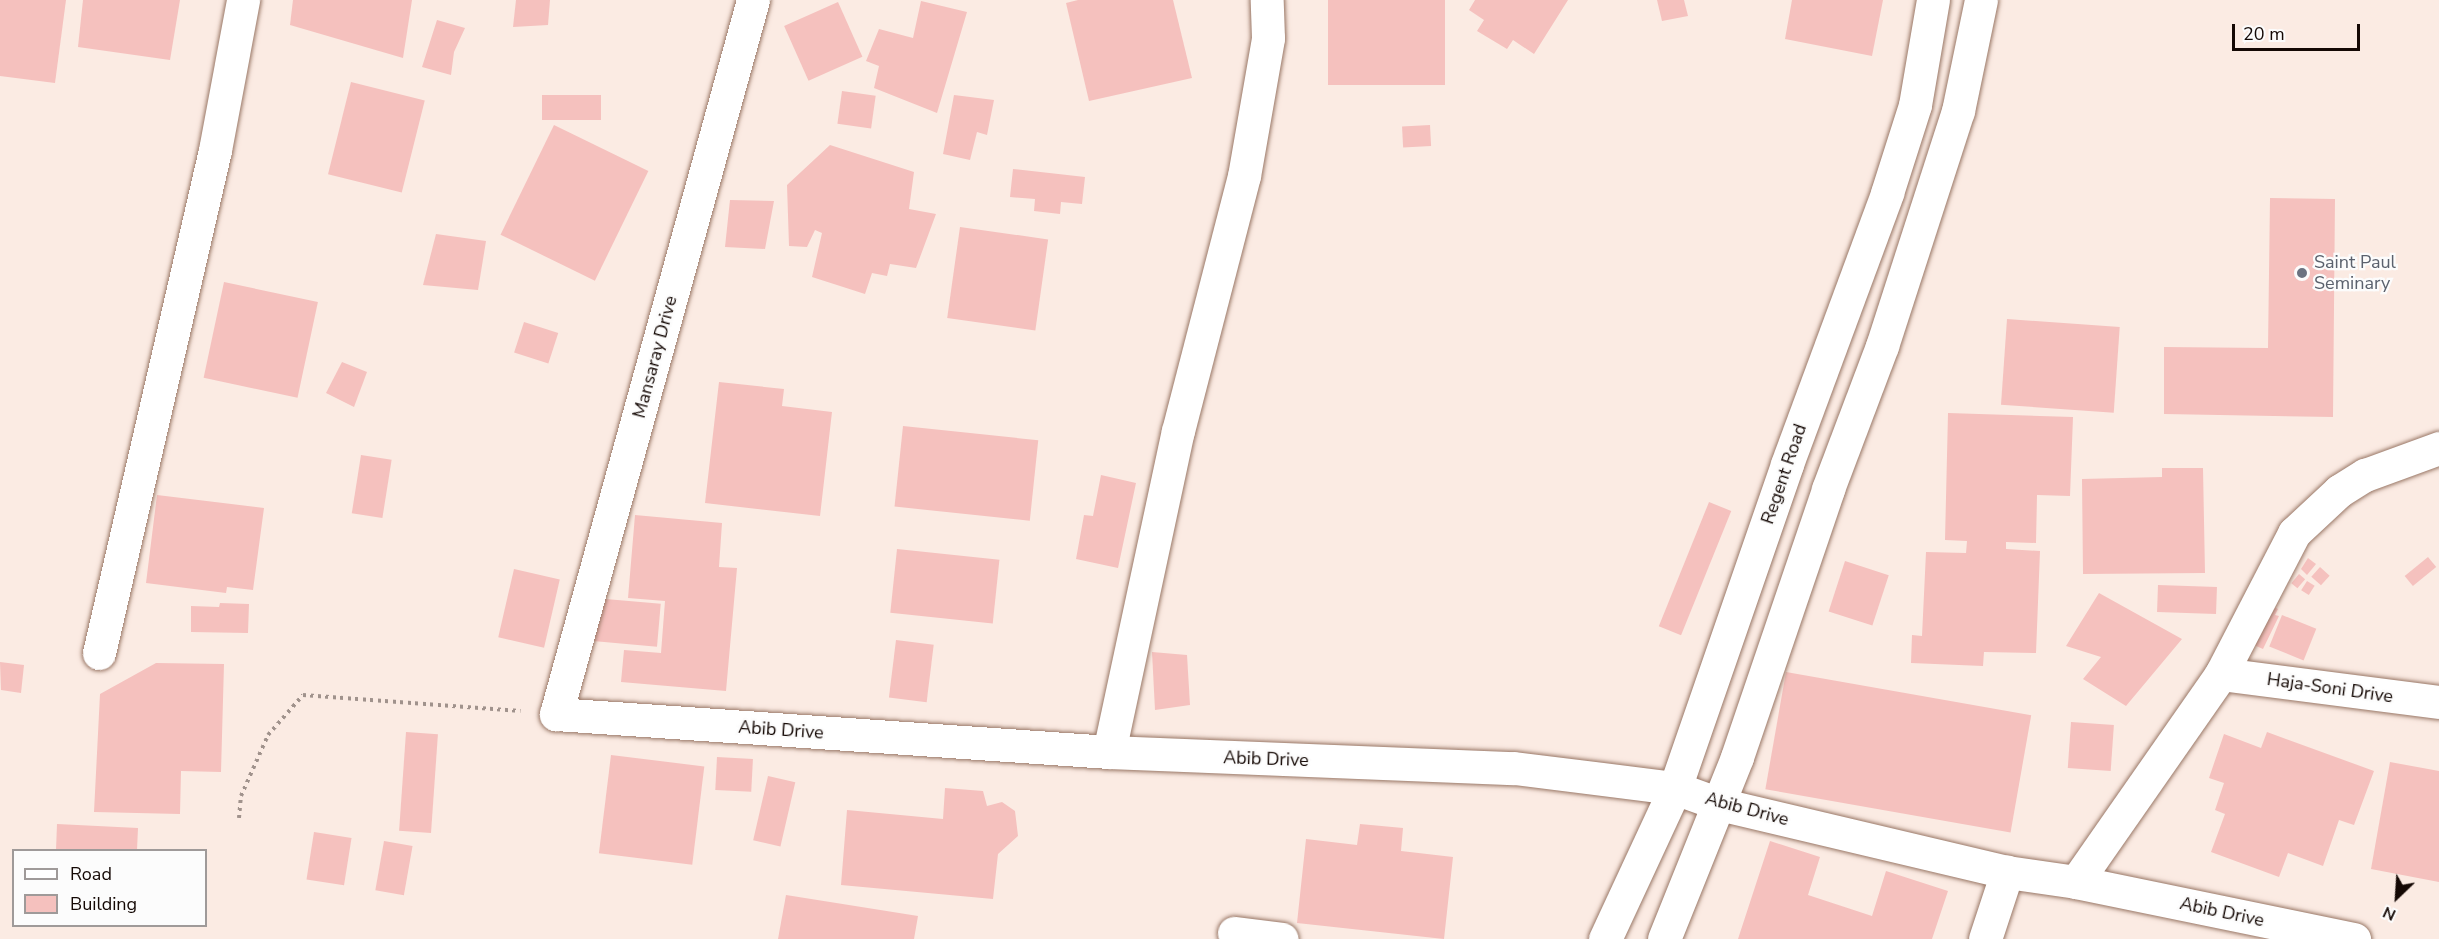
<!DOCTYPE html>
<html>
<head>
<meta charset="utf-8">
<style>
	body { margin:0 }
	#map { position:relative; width:2439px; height:939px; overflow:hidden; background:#fbebe3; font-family:"Nunito Sans",sans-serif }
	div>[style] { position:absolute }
	.building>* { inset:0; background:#f5c1be; transform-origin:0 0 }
	.path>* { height:4px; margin-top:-2px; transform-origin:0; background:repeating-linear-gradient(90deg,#a0928c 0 3px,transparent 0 7.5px) }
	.roads { filter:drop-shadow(0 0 2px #976) drop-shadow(0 0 2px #976) }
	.minor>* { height:33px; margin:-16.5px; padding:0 16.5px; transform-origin:16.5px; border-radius:16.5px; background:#fff }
	.primary>* { height:33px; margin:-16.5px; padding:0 16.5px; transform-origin:16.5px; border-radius:16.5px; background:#fff }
	.dots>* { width:16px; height:16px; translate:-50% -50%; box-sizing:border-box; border:3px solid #fcfcfc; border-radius:50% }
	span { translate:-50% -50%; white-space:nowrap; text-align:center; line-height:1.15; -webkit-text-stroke:4.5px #fcfcfc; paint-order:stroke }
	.worship-label { font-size:18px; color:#5b616d }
	.left { translate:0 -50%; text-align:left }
	.street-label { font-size:18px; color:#140804 }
	.legend { position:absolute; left:12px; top:849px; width:195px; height:78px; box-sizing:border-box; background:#fcfcfc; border:2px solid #9f9a99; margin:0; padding:8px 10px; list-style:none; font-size:18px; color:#140804 }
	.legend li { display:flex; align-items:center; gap:12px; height:30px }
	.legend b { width:30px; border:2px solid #9f9a99 }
	.north { position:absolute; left:2367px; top:867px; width:60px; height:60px; -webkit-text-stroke:4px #fcfcfc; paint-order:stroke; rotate:205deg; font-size:16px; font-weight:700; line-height:24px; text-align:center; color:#140804 }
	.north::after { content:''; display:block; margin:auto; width:21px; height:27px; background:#140804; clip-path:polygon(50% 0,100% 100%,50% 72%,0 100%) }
	.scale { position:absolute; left:2232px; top:24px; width:128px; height:27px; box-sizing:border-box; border:3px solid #140804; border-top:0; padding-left:8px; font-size:18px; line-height:21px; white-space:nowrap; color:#140804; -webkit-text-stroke:4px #fcfcfc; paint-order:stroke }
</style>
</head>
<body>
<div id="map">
	<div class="building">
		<i style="clip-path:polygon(0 0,66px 0,55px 83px,0 76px)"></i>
		<i style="clip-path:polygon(83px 0,180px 0,170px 60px,78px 47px)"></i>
		<i style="clip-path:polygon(293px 0,412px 0,403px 58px,290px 25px)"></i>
		<i style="clip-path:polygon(516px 0,550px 0,548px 25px,513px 27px)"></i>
		<i style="clip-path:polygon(1078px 0,1173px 0,1192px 78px,1089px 101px,1066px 3px)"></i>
		<i style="left:1328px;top:0;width:117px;height:85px"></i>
		<i style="clip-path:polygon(1475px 0,1568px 0,1534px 54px,1513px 40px,1507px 49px,1477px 31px,1484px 20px,1469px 10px)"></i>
		<i style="clip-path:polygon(1657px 0,1684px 0,1688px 16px,1662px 21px)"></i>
		<i style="clip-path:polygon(1792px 0,1883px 0,1872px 56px,1785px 39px)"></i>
		<i style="clip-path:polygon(921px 1px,967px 12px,937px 113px,874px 88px,879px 66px,866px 61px,879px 29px,913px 38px)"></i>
		<i style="left:838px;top:2px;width:60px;height:59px;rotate:66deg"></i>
		<i style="clip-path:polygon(437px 20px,465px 28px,454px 52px,451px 75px,422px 67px)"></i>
		<i style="left:351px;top:82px;width:76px;height:95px;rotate:14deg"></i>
		<i style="left:842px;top:91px;width:34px;height:33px;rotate:8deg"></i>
		<i style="left:542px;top:95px;width:59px;height:25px"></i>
		<i style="clip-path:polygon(954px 95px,994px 100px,987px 135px,977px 132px,970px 160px,943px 154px)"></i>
		<i style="left:554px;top:125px;width:105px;height:122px;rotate:26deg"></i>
		<i style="left:1430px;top:125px;width:21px;height:28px;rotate:87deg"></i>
		<i style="clip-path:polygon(830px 145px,914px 172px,909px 209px,936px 214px,916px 268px,890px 264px,887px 276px,872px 273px,865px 294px,812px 277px,822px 233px,815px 230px,807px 247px,789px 246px,787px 185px)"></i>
		<i style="clip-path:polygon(1013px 169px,1085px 177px,1082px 204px,1061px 202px,1060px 214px,1034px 211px,1035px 199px,1010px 197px)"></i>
		<i style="clip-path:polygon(2270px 198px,2335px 199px,2333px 417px,2164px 414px,2164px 347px,2268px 348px)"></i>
		<i style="clip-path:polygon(730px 200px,774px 201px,765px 249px,725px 247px)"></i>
		<i style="left:960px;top:227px;width:89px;height:92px;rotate:8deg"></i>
		<i style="clip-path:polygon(436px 234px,486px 241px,478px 290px,423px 285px)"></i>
		<i style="left:224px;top:282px;width:96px;height:98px;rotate:12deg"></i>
		<i style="left:2007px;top:319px;width:113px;height:86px;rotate:4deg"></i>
		<i style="left:524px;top:322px;width:36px;height:32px;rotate:18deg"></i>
		<i style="clip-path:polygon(342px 362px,367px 372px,354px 407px,326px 393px)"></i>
		<i style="clip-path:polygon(719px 382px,784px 389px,782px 406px,832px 412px,820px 516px,705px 503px)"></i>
		<i style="clip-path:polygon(1948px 413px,2073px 417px,2070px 496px,2037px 495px,2036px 543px,2006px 542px,2006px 549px,2040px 551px,2036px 653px,1984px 652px,1983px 666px,1911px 663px,1912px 635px,1922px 636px,1926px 552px,1966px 553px,1967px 541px,1945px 540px)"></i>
		<i style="left:903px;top:426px;width:136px;height:81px;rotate:6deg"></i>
		<i style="left:361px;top:455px;width:31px;height:59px;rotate:9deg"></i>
		<i style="clip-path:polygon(2162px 468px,2203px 468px,2205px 573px,2083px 574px,2082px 479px,2162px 477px)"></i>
		<i style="clip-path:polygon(1101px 475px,1136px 483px,1118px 568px,1076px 559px,1084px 515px,1093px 516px)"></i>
		<i style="clip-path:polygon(157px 495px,264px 508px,253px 590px,227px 587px,226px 593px,146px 583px)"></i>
		<i style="left:1709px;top:502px;width:24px;height:134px;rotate:22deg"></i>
		<i style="clip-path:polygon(635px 515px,722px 523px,719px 567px,737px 568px,726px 691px,621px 682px,624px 650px,661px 653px,665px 601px,628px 598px)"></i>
		<i style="left:897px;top:549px;width:103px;height:64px;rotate:6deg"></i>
		<i style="left:2428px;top:557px;width:13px;height:30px;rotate:51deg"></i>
		<i style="clip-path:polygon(2308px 558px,2316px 564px,2307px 575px,2301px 569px)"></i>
		<i style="left:1845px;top:561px;width:46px;height:53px;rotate:18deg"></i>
		<i style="left:2320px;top:567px;width:13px;height:13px;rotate:42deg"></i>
		<i style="left:514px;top:569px;width:47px;height:70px;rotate:13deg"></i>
		<i style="left:2299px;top:574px;width:8px;height:12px;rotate:40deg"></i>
		<i style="left:2307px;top:581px;width:9px;height:11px;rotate:32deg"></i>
		<i style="left:2158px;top:585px;width:59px;height:27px;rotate:2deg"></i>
		<i style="clip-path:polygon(2099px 593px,2182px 639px,2126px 706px,2083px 679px,2101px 657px,2066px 646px)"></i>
		<i style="left:594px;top:598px;width:67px;height:43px;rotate:5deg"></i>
		<i style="clip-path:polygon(220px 603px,249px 604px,248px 633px,191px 632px,191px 606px,219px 607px)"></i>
		<i style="clip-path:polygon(2272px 606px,2278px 609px,2275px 615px,2279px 616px,2263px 649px,2247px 642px)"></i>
		<i style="left:2282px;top:615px;width:37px;height:34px;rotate:22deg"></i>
		<i style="left:896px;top:640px;width:38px;height:58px;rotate:7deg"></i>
		<i style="clip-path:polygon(1152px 652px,1187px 655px,1190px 705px,1155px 710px)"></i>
		<i style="clip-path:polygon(0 662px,24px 665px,21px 693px,1px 690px)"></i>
		<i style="clip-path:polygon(156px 663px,224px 664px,221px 772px,181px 771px,180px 814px,94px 812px,100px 694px)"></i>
		<i style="left:1786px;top:672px;width:249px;height:119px;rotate:10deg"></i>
		<i style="left:2071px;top:722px;width:43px;height:46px;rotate:4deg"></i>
		<i style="left:406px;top:732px;width:32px;height:99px;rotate:4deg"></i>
		<i style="clip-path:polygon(2267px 732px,2374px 771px,2354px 825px,2339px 820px,2323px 866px,2288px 853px,2279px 877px,2211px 852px,2225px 814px,2215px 810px,2224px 783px,2209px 778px,2224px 734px,2261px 748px)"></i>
		<i style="left:611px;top:755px;width:94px;height:99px;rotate:7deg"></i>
		<i style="left:717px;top:757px;width:36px;height:33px;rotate:3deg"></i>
		<i style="clip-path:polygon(2390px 762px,2439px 771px,2439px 882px,2371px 869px)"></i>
		<i style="left:768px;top:776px;width:28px;height:66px;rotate:13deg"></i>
		<i style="clip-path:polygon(945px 788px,983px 791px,987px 806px,1002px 802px,1015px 811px,1018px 836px,998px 854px,993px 899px,841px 885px,847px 810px,943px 819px)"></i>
		<i style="clip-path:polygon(57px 824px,138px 828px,137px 850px,56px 850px)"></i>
		<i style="clip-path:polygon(1360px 824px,1403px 828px,1401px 851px,1453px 857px,1444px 939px,1297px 923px,1306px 839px,1357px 845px)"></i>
		<i style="left:314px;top:832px;width:38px;height:48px;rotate:9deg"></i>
		<i style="left:384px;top:841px;width:29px;height:50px;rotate:10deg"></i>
		<i style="clip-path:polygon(1770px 841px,1820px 857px,1808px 895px,1872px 916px,1886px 871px,1948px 891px,1932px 939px,1738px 939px)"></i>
		<i style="clip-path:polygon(786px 895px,918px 916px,914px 939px,778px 939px)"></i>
	</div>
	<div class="path">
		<i style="left:239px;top:818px;width:22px;rotate:-85deg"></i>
		<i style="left:241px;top:796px;width:67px;rotate:-66.1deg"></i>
		<i style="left:268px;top:735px;width:53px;rotate:-48.8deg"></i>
		<i style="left:303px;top:695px;width:218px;rotate:4.2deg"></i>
	</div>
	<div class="roads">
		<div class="minor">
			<i style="left:753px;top:0;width:741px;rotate:105.42deg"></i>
			<i style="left:556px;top:714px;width:554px;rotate:3.93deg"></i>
			<i style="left:1109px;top:752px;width:405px;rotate:2.3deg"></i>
			<i style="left:1514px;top:768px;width:162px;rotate:7.1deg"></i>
			<i style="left:1675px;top:788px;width:47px;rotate:20deg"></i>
			<i style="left:1719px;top:804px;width:296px;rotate:13.3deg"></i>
			<i style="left:2007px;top:872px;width:70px;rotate:8.2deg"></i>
			<i style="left:2076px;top:882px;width:284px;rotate:11.6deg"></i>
			<i style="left:99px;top:653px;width:516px;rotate:-77.01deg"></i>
			<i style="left:215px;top:150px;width:153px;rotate:-79.4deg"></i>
			<i style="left:2221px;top:674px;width:220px;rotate:7.3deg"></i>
			<i style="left:1109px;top:752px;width:328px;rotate:-77.9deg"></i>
			<i style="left:1178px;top:431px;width:263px;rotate:-75.5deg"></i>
			<i style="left:1244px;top:176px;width:140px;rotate:-80.1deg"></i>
			<i style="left:1268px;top:38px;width:38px;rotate:-92deg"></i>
			<i style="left:2076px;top:882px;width:254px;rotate:-55.1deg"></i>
			<i style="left:2221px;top:674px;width:159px;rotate:-62.6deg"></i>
			<i style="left:2294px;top:533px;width:62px;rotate:-43deg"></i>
			<i style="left:2339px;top:491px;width:31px;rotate:-32deg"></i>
			<i style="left:2365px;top:475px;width:79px;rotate:-20deg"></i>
			<i style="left:1234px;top:933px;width:48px;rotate:7.1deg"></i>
			<i style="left:1985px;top:939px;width:71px;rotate:-71.8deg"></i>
		</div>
		<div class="primary">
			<i style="left:1605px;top:939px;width:166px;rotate:-65.1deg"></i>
			<i style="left:1675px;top:788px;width:343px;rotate:-70.9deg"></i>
			<i style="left:1787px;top:464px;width:289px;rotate:-69.7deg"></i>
			<i style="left:1887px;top:193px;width:92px;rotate:-72.3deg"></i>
			<i style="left:1915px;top:105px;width:107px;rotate:-80.3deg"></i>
			<i style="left:1664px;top:939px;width:196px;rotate:-68.1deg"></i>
			<i style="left:1737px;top:757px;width:283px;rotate:-71.2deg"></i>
			<i style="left:1828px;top:489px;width:153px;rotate:-69.3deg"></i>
			<i style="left:1882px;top:346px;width:247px;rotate:-72.1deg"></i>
			<i style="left:1958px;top:111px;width:113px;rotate:-78.3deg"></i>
		</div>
	</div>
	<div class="dots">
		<i style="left:2302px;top:273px;background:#6b7280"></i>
	</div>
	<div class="worship-label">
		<span class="left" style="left:2314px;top:273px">Saint Paul<br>Seminary</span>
	</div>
	<div class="street-label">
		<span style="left:655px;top:357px;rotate:-75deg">Mansaray Drive</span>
		<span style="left:1784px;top:474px;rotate:-71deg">Regent Road</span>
		<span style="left:2330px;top:688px;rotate:8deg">Haja-Soni Drive</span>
		<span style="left:781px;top:730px;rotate:4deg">Abib Drive</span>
		<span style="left:1266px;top:759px;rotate:2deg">Abib Drive</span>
		<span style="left:1747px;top:809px;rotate:15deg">Abib Drive</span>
		<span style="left:2222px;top:912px;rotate:12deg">Abib Drive</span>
	</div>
	<ul class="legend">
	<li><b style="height:8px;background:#fff"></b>Road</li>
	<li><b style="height:16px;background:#f5c1be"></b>Building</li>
	</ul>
	<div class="north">N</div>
	<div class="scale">20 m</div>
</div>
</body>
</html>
